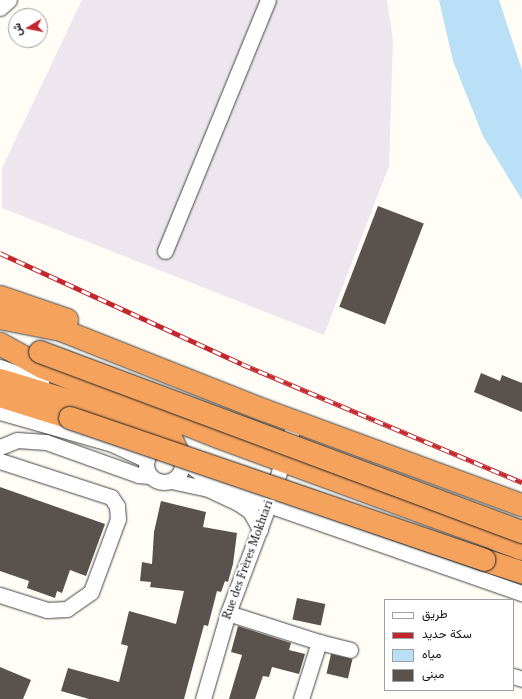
<!DOCTYPE html>
<html>
<head>
<meta charset="utf-8">
<style>
	body { margin:0 }
	#map { position:relative; width:522px; height:699px; overflow:hidden; background:#fffdf5; font-family:"Libre Baskerville",Vazirmatn,serif }
	div>[style] { position:absolute }
	.industrial>* { inset:0; background:#eee6ef }
	.water>* { inset:0; background:#b9e0f7 }
	.building>* { inset:0; background:#5a524d; transform-origin:0 0 }
	.roads { filter:drop-shadow(0 0 1px #444) drop-shadow(0 0 1px #444) }
	.minor>* { height:15px; margin:-7.5px; padding:0 7.5px; transform-origin:7.5px; border-radius:7.5px; background:#fff }
	.minor>.ring { margin:-7.5px; padding:0; box-sizing:content-box; background:none; border:15px solid #fff; border-radius:50% }
	.highway>* { height:22px; margin:-11px; padding:0 11px; transform-origin:11px; border-radius:11px; background:#f5a25d }
	.rail>* { height:4.5px; margin-top:-2.25px; transform-origin:0; background:repeating-linear-gradient(90deg,#fff 0 9px,#c4262e 0 18px); box-sizing:border-box; border-block:1px solid #c4262e }
	.bridges { filter:drop-shadow(0 0 1px #222) drop-shadow(0 0 1px #222) }
	.highway-bridge>* { height:22px; margin:-11px; padding:0 11px; transform-origin:11px; border-radius:11px; background:#f5a25d }
	span { translate:-50% -50%; white-space:nowrap; text-align:center; line-height:1.15; -webkit-text-stroke:4px #fff; paint-order:stroke }
	.street-label { font-size:10px; color:#111 }
	.legend { position:absolute; left:384px; top:599px; width:130px; height:92px; box-sizing:border-box; background:#fff; border:1px solid #a0a0a0; margin:0; padding:5px 7px; list-style:none; font-size:12px; color:#111 }
	.legend li { display:flex; align-items:center; gap:8px; height:20px }
	.legend b { width:20px; border:1px solid #a0a0a0 }
	.north { position:absolute; left:8px; top:8px; width:40px; height:40px; box-sizing:border-box; background:#fff; border:1px solid #a0a0a0; border-radius:50%; rotate:260deg; font-size:11px; font-weight:700; line-height:16px; text-align:center; color:#111 }
	.north::after { content:''; display:block; margin:auto; width:14px; height:18px; background:#c4262e; clip-path:polygon(50% 0,100% 100%,50% 72%,0 100%) }
</style>
</head>
<body>
<div id="map">
	<div class="industrial">
		<i style="clip-path:polygon(82px 0,387px 0,393px 40px,389px 166px,324px 335px,2px 208px,2px 168px)"></i>
	</div>
	<div class="water">
		<i style="clip-path:polygon(439px 0,499px 0,522px 70px,522px 200px,483px 136px,453px 61px)"></i>
	</div>
	<div class="building">
		<i style="left:378px;top:206px;width:49px;height:108px;rotate:21deg"></i>
		<i style="clip-path:polygon(481px 373px,500px 381px,502px 375px,522px 383px,522px 412px,474px 392px)"></i>
		<i style="clip-path:polygon(0 487px,105px 524px,86px 576px,70px 570px,62px 593px,57px 591px,55px 598px,27px 588px,29px 581px,0 571px)"></i>
		<i style="clip-path:polygon(161px 501px,206px 512px,203px 527px,237px 533px,233px 564px,228px 582px,225px 581px,221px 592px,217px 591px,208px 626px,204px 625px,184px 699px,89px 699px,61px 691px,68px 668px,119px 682px,128px 646px,121px 644px,129px 611px,176px 624px,184px 591px,150px 587px,151px 582px,140px 581px,142px 562px,152px 564px,154px 532px)"></i>
		<i style="left:297px;top:598px;width:29px;height:22px;rotate:12deg"></i>
		<i style="clip-path:polygon(238px 626px,291px 643px,289px 650px,305px 654px,299px 674px,272px 667px,269px 677px,263px 676px,255px 699px,229px 699px,242px 655px,231px 652px)"></i>
		<i style="left:331px;top:654px;width:22px;height:20px;rotate:13deg"></i>
		<i style="clip-path:polygon(0 667px,31px 680px,23px 699px,0 699px)"></i>
	</div>
	<div class="roads">
		<div class="minor">
			<i style="left:0;top:8px;width:12px;rotate:-42deg"></i>
			<i style="left:165px;top:251px;width:271px;rotate:-67.7deg"></i>
			<i style="left:0;top:367px;width:44px;rotate:20.1deg"></i>
			<i style="left:0;top:412px;width:116px;rotate:15.9deg"></i>
			<i style="left:112px;top:444px;width:38px;rotate:25deg"></i>
			<i class="ring" style="left:146px;top:446px;width:21px;height:21px"></i>
			<i style="left:0;top:447px;width:18px;rotate:-22deg"></i>
			<i style="left:17px;top:440px;width:29px;rotate:4deg"></i>
			<i style="left:46px;top:442px;width:98px;rotate:19.7deg"></i>
			<i style="left:138px;top:475px;width:12px;rotate:5deg"></i>
			<i style="left:0;top:461px;width:117px;rotate:18deg"></i>
			<i style="left:111px;top:497px;width:11px;rotate:56deg"></i>
			<i style="left:117px;top:506px;width:13px;rotate:86deg"></i>
			<i style="left:118px;top:519px;width:78px;rotate:110.3deg"></i>
			<i style="left:91px;top:592px;width:29px;rotate:145deg"></i>
			<i style="left:67px;top:609px;width:20px;rotate:177deg"></i>
			<i style="left:47px;top:610px;width:49px;rotate:-162.3deg"></i>
			<i style="left:186px;top:462px;width:34px;rotate:38deg"></i>
			<i style="left:213px;top:483px;width:30px;rotate:24deg"></i>
			<i style="left:240px;top:495px;width:299px;rotate:19.2deg"></i>
			<i style="left:171px;top:481px;width:38px;rotate:12deg"></i>
			<i style="left:208px;top:489px;width:33px;rotate:25deg"></i>
			<i style="left:238px;top:503px;width:14px;rotate:34deg"></i>
			<i style="left:250px;top:511px;width:21px;rotate:61deg"></i>
			<i style="left:228px;top:613px;width:96px;rotate:17.7deg"></i>
			<i style="left:513px;top:676px;width:9px;rotate:18deg"></i>
			<i style="left:203px;top:699px;width:90px;rotate:-73.8deg"></i>
			<i style="left:228px;top:613px;width:116px;rotate:-69.4deg"></i>
			<i style="left:269px;top:504px;width:87px;rotate:-72.6deg"></i>
			<i style="left:301px;top:699px;width:60px;rotate:-72.5deg"></i>
			<i style="left:319px;top:642px;width:32px;rotate:14deg"></i>
		</div>
		<div class="highway">
			<i style="left:0;top:297px;width:71px;rotate:18.9deg"></i>
			<i style="left:0;top:318px;width:62px;rotate:11.1deg"></i>
			<i style="left:61px;top:330px;width:220px;rotate:21.6deg"></i>
			<i style="left:266px;top:411px;width:273px;rotate:20.2deg"></i>
			<i style="left:0;top:344px;width:48px;rotate:28.7deg"></i>
			<i style="left:42px;top:367px;width:189px;rotate:21.7deg"></i>
			<i style="left:218px;top:437px;width:324px;rotate:20.2deg"></i>
			<i style="left:0;top:380px;width:160px;rotate:16.7deg"></i>
			<i style="left:153px;top:426px;width:22px;rotate:34deg"></i>
			<i style="left:171px;top:438px;width:17px;rotate:65deg"></i>
			<i style="left:0;top:396px;width:73px;rotate:17.4deg"></i>
			<i style="left:484px;top:560px;width:40px;rotate:18deg"></i>
		</div>
	</div>
	<div class="rail">
		<i style="left:0;top:253px;width:266px;rotate:24.6deg"></i>
		<i style="left:242px;top:364px;width:304px;rotate:22.9deg"></i>
	</div>
	<div class="bridges">
		<div class="highway-bridge">
			<i style="left:40px;top:352px;width:515px;rotate:20.48deg"></i>
			<i style="left:70px;top:418px;width:438px;rotate:18.9deg"></i>
		</div>
	</div>
	<div class="street-label">
		<span style="left:248px;top:560px;rotate:-70deg">Rue des Frères Mokhtari</span>
	</div>
	<ul class="legend">
	<li><b style="height:5px;background:#fff"></b>طريق</li>
	<li><b style="height:5px;background:#c4262e"></b>سكة حديد</li>
	<li><b style="height:11px;background:#b9e0f7"></b>مياه</li>
	<li><b style="height:11px;background:#5a524d"></b>مبنى</li>
	</ul>
	<div class="north">ش</div>
</div>
</body>
</html>
